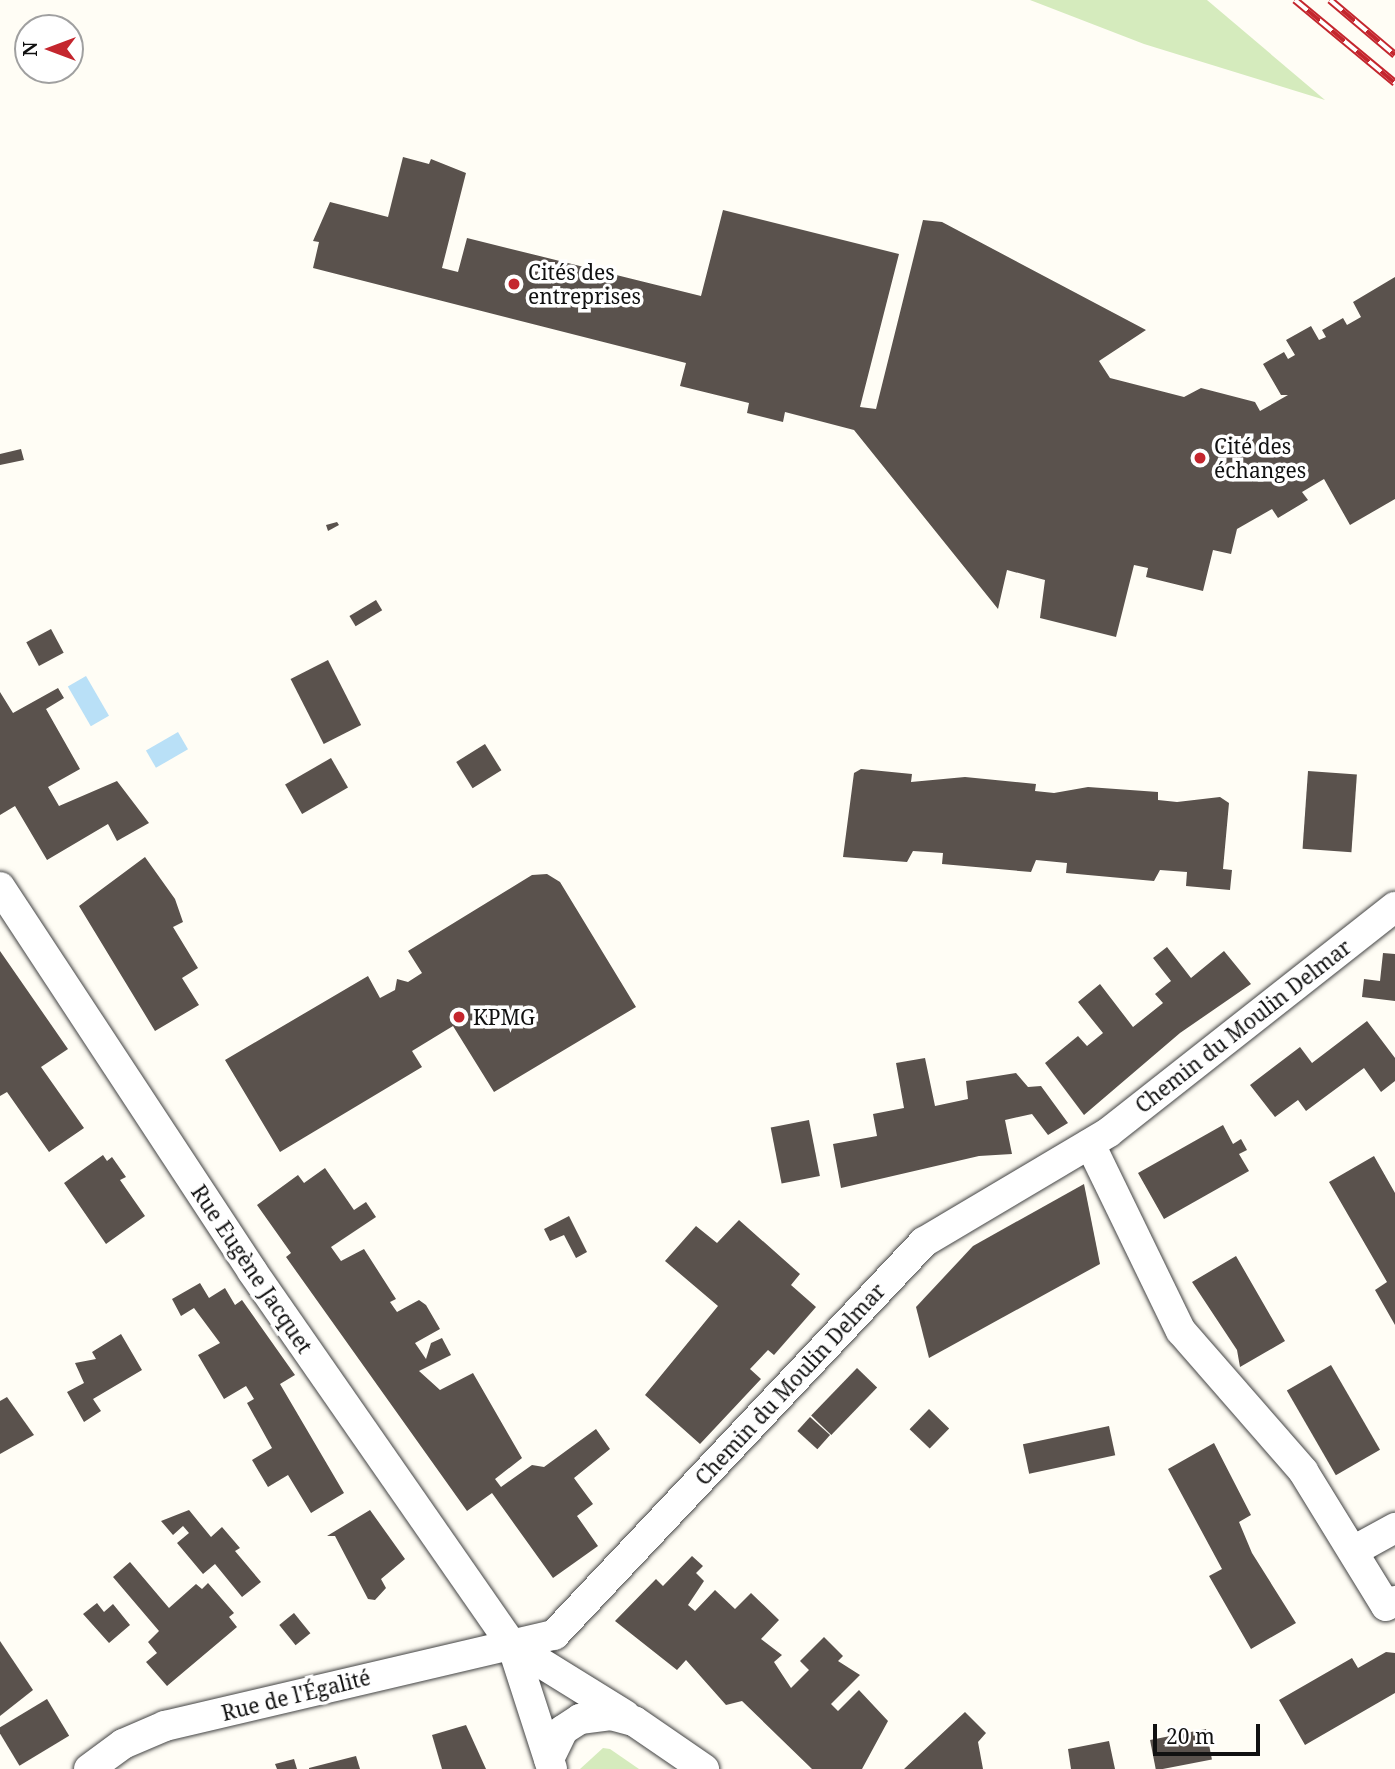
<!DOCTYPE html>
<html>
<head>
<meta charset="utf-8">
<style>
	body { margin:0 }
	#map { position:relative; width:1395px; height:1769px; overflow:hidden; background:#fffdf5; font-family:"Noto Serif",serif }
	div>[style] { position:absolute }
	.green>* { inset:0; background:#d5ebbd }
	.water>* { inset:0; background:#b9e0f7; transform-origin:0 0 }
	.building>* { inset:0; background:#5a524d; transform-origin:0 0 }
	.roads { filter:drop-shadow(0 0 2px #444) drop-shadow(0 0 2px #444) }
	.street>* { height:30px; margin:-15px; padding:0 15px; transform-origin:15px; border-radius:15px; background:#fff }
	.rail>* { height:8px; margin-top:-4px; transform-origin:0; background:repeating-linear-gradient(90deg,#fff 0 16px,#c4262e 0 32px); box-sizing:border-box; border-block:2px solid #c4262e }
	.dots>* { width:19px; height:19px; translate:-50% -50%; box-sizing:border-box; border:4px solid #fff; border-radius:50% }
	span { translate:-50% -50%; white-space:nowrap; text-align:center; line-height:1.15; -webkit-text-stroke:7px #fff; paint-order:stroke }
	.poi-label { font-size:21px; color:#111 }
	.left { translate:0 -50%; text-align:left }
	.street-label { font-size:21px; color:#111 }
	.north { position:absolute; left:14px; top:14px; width:70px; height:70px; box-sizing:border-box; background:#fff; border:2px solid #a0a0a0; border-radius:50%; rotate:270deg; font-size:19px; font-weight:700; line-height:28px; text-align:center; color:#111 }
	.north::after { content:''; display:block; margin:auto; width:24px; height:32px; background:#c4262e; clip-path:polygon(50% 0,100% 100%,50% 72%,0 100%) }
	.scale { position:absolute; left:1153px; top:1724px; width:107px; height:32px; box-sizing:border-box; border:4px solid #111; border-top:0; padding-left:9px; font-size:21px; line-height:24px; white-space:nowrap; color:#111; -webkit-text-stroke:5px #fff; paint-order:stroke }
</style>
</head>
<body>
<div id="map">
	<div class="green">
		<i style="clip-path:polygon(1030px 0,1207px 0,1325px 100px,1144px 44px)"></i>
		<i style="clip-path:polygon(603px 1748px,610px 1749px,639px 1769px,580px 1769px)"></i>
	</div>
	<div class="water">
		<i style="left:86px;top:676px;width:46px;height:21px;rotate:60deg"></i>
		<i style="left:178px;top:732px;width:20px;height:37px;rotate:60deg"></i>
	</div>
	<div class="building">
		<i style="clip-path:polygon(403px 157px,429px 164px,431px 159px,466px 173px,442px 268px,458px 272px,467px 238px,701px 296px,723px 210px,899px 254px,860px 407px,876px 409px,923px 220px,942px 222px,1146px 330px,1099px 361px,1110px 378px,1184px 397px,1201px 388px,1255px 402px,1260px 411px,1288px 395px,1281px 395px,1263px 364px,1284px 352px,1288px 359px,1295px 355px,1286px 340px,1311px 326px,1319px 340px,1326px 337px,1322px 330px,1343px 318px,1347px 325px,1361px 317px,1353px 302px,1395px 277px,1395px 499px,1350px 525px,1324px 479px,1302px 492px,1308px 500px,1278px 518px,1272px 509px,1237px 529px,1231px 554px,1213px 550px,1203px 591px,1146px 577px,1148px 568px,1134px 565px,1116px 637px,1040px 618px,1045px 580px,1007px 570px,998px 609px,854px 430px,785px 412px,783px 422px,747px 413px,749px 403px,680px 386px,686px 363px,313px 268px,319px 242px,313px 241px,330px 202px,388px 217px)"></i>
		<i style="clip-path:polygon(21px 449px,24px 460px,0 465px,0 454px)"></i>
		<i style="clip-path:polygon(337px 522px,339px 525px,328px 531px,326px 525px)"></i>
		<i style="left:376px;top:600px;width:12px;height:31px;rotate:59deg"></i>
		<i style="left:51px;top:629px;width:27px;height:28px;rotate:62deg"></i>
		<i style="left:328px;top:660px;width:73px;height:42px;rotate:63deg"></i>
		<i style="clip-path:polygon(58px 688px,64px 698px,46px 709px,80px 769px,48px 787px,59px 806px,117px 781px,149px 823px,117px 841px,108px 824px,47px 860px,15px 806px,0 815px,0 692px,13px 713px)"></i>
		<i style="left:485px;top:744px;width:31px;height:34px;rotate:58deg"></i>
		<i style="left:331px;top:758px;width:34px;height:53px;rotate:60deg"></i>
		<i style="clip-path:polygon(861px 769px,912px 774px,911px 782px,965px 777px,1036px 784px,1035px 791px,1054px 793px,1088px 787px,1158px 792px,1158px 800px,1177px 802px,1220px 797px,1229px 803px,1223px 869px,1232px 870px,1230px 890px,1186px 886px,1187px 872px,1160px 870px,1154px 881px,1066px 873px,1067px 863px,1036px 860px,1031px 872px,942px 864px,943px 853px,913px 851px,907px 862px,843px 857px,854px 773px)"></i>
		<i style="left:1308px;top:771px;width:49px;height:78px;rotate:4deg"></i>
		<i style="clip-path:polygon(145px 857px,175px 899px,183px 922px,173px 927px,198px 968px,182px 978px,199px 1005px,155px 1031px,79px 906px)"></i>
		<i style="clip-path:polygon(547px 874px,560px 882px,636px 1007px,494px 1092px,453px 1026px,412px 1051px,422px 1067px,280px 1152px,225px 1060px,368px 976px,380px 998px,395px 990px,397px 979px,408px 982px,422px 973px,408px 951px,532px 875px)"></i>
		<i style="clip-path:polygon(1167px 947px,1191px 978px,1224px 951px,1251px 984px,1180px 1033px,1084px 1115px,1045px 1063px,1078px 1036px,1087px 1046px,1103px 1033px,1078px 1002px,1100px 984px,1133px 1027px,1163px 1003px,1155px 994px,1171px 981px,1153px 958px)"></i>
		<i style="clip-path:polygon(0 951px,68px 1049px,41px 1067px,84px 1128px,49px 1152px,7px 1092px,0 1096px)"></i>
		<i style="clip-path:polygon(1383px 953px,1395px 954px,1395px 1001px,1362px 997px,1364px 979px,1380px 981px)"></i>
		<i style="clip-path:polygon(1367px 1021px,1395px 1058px,1395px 1081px,1381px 1092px,1364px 1068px,1306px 1111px,1298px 1100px,1275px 1117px,1250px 1085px,1300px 1047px,1312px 1063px)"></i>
		<i style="clip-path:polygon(925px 1058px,935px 1106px,968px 1099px,966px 1081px,1016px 1073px,1028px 1087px,1041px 1086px,1068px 1123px,1048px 1135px,1032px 1114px,1005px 1120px,1012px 1154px,979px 1156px,841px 1188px,833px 1144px,877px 1136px,873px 1114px,904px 1108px,896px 1063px)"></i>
		<i style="left:809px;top:1120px;width:57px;height:39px;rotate:79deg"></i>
		<i style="clip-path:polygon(1223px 1125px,1233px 1144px,1241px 1139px,1247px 1150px,1239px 1154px,1249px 1171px,1164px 1219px,1138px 1173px)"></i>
		<i style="clip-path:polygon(103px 1155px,107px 1161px,112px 1157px,126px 1177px,120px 1180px,145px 1216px,106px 1244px,64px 1183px)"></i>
		<i style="clip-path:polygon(1374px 1156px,1395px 1193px,1395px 1325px,1375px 1290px,1387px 1282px,1329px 1182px)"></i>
		<i style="clip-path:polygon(325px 1168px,354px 1210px,366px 1202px,376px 1217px,331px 1247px,341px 1261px,364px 1249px,396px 1299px,390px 1302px,397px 1312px,419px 1300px,426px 1305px,440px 1329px,415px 1343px,426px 1359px,431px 1343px,442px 1338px,451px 1355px,419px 1371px,440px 1390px,473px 1373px,522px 1458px,495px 1479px,501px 1487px,532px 1465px,544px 1467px,596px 1429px,610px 1449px,574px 1478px,593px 1504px,577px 1516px,598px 1546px,553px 1578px,492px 1493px,467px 1511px,286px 1257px,291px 1253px,257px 1205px,298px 1175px,304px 1183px)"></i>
		<i style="clip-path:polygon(1084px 1184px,1100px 1264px,929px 1358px,916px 1307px,973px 1246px)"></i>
		<i style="clip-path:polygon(569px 1216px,587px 1252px,576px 1258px,564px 1235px,550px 1241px,544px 1229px)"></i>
		<i style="clip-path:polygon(739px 1220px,800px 1274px,791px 1285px,816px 1307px,774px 1355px,768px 1350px,750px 1369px,761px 1379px,700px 1444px,645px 1395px,718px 1306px,665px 1261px,696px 1226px,717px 1243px)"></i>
		<i style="clip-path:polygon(1236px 1256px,1285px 1341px,1240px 1367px,1237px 1350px,1192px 1282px)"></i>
		<i style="clip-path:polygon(200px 1283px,209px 1298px,225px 1288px,235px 1305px,242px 1300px,295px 1375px,280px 1384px,344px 1493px,311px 1513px,288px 1475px,268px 1487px,252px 1460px,272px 1448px,247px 1403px,254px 1399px,246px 1386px,224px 1399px,198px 1355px,220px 1343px,194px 1308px,181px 1316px,172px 1299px)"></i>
		<i style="clip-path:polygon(121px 1334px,142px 1370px,93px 1399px,101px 1411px,84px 1422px,67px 1392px,84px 1383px,75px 1363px,96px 1359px,92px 1352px)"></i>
		<i style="left:1331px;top:1365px;width:98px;height:51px;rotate:60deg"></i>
		<i style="left:857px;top:1368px;width:28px;height:66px;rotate:44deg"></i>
		<i style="clip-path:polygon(7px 1397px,34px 1435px,0 1454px,0 1401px)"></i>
		<i style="left:929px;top:1409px;width:28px;height:28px;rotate:44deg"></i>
		<i style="left:810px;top:1417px;width:27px;height:19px;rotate:42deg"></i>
		<i style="left:1109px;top:1426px;width:30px;height:88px;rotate:78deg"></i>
		<i style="clip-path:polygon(1214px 1443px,1251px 1515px,1239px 1522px,1252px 1553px,1296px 1623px,1251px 1649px,1209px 1576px,1222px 1569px,1168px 1469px)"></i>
		<i style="clip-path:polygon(189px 1510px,211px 1537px,222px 1527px,240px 1548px,235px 1551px,261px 1582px,242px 1597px,215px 1564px,203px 1574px,177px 1543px,189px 1533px,183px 1526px,173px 1535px,161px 1521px)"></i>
		<i style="clip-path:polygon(370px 1510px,405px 1559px,381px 1579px,386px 1588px,375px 1600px,368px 1599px,335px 1536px,327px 1536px)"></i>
		<i style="clip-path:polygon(692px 1556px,703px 1566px,696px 1573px,704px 1581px,688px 1605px,695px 1611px,715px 1590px,735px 1609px,751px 1593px,779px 1620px,761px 1639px,782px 1655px,774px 1662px,791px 1688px,809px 1670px,800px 1661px,824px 1637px,843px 1656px,838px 1661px,860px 1675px,831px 1704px,838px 1711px,859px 1690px,888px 1721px,862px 1769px,812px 1769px,742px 1701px,726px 1705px,686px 1660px,677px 1670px,615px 1621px,656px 1579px,663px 1586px)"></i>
		<i style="clip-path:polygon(130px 1562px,169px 1608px,196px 1584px,202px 1589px,208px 1583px,234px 1613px,229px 1617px,237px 1627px,167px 1686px,146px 1662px,157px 1653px,148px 1642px,159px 1631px,113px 1577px)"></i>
		<i style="clip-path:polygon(97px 1603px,104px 1612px,113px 1604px,130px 1625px,109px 1643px,83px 1614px)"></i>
		<i style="left:294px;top:1613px;width:26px;height:19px;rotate:51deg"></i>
		<i style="clip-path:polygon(0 1641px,33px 1690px,0 1716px)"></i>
		<i style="clip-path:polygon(1386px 1652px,1395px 1653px,1395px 1693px,1305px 1745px,1279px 1700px,1352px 1658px,1358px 1668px)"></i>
		<i style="left:47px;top:1699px;width:43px;height:58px;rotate:59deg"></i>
		<i style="clip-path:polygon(965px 1712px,986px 1733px,978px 1742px,983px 1769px,904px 1769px)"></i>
		<i style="clip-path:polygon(466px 1725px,486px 1769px,442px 1769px,432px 1735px)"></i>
		<i style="left:1206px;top:1729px;width:31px;height:57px;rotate:79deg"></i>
		<i style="clip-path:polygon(1109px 1741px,1115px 1769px,1071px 1769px,1068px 1749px)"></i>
		<i style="clip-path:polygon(356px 1756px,360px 1769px,309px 1769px,309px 1768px)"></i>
		<i style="clip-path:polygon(294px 1759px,297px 1769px,277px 1769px,275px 1764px)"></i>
	</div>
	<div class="roads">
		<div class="street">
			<i style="left:0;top:887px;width:459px;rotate:56.7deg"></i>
			<i style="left:252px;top:1271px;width:455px;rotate:55.2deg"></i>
			<i style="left:512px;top:1645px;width:130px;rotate:72.1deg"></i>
			<i style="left:1090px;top:1144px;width:208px;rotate:64.1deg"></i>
			<i style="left:1181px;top:1331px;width:186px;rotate:48.9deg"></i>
			<i style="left:1303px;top:1471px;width:158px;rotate:58.4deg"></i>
			<i style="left:1386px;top:1606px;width:10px;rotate:-29deg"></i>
			<i style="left:1355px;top:1550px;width:46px;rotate:-28.8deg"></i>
			<i style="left:512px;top:1645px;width:133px;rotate:31.8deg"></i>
			<i style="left:549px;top:1759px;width:32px;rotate:-64deg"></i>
			<i style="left:563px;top:1730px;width:20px;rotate:-33deg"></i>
			<i style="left:580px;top:1719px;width:31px;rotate:-7deg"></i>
			<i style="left:611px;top:1715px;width:24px;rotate:15deg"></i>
			<i style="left:634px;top:1721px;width:85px;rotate:34.4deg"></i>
			<i style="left:89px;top:1769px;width:42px;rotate:-36.3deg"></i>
			<i style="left:123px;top:1744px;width:46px;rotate:-23.2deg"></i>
			<i style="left:165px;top:1726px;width:400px;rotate:-13.2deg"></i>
			<i style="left:554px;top:1635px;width:540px;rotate:-46.73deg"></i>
			<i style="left:924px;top:1242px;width:215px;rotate:-30.7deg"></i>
			<i style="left:1109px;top:1132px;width:364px;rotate:-38.2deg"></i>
		</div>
	</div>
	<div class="rail">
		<i style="left:1295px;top:0;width:130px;rotate:39.7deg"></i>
		<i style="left:1330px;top:0;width:85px;rotate:40.2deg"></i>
	</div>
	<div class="dots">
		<i style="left:514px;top:284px;background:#c4262e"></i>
		<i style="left:1200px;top:458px;background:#c4262e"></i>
		<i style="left:459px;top:1017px;background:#c4262e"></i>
	</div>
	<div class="poi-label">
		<span class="left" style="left:528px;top:284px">Cités des<br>entreprises</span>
		<span class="left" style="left:1214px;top:458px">Cité des<br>échanges</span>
		<span class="left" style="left:473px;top:1017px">KPMG</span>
	</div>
	<div class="street-label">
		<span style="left:1243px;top:1026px;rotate:-38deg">Chemin du Moulin Delmar</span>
		<span style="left:252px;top:1269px;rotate:56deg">Rue Eugène Jacquet</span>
		<span style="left:790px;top:1384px;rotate:-47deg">Chemin du Moulin Delmar</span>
		<span style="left:296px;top:1695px;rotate:-14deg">Rue de l'Égalité</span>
	</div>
	<div class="north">N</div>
	<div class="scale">20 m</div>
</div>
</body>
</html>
